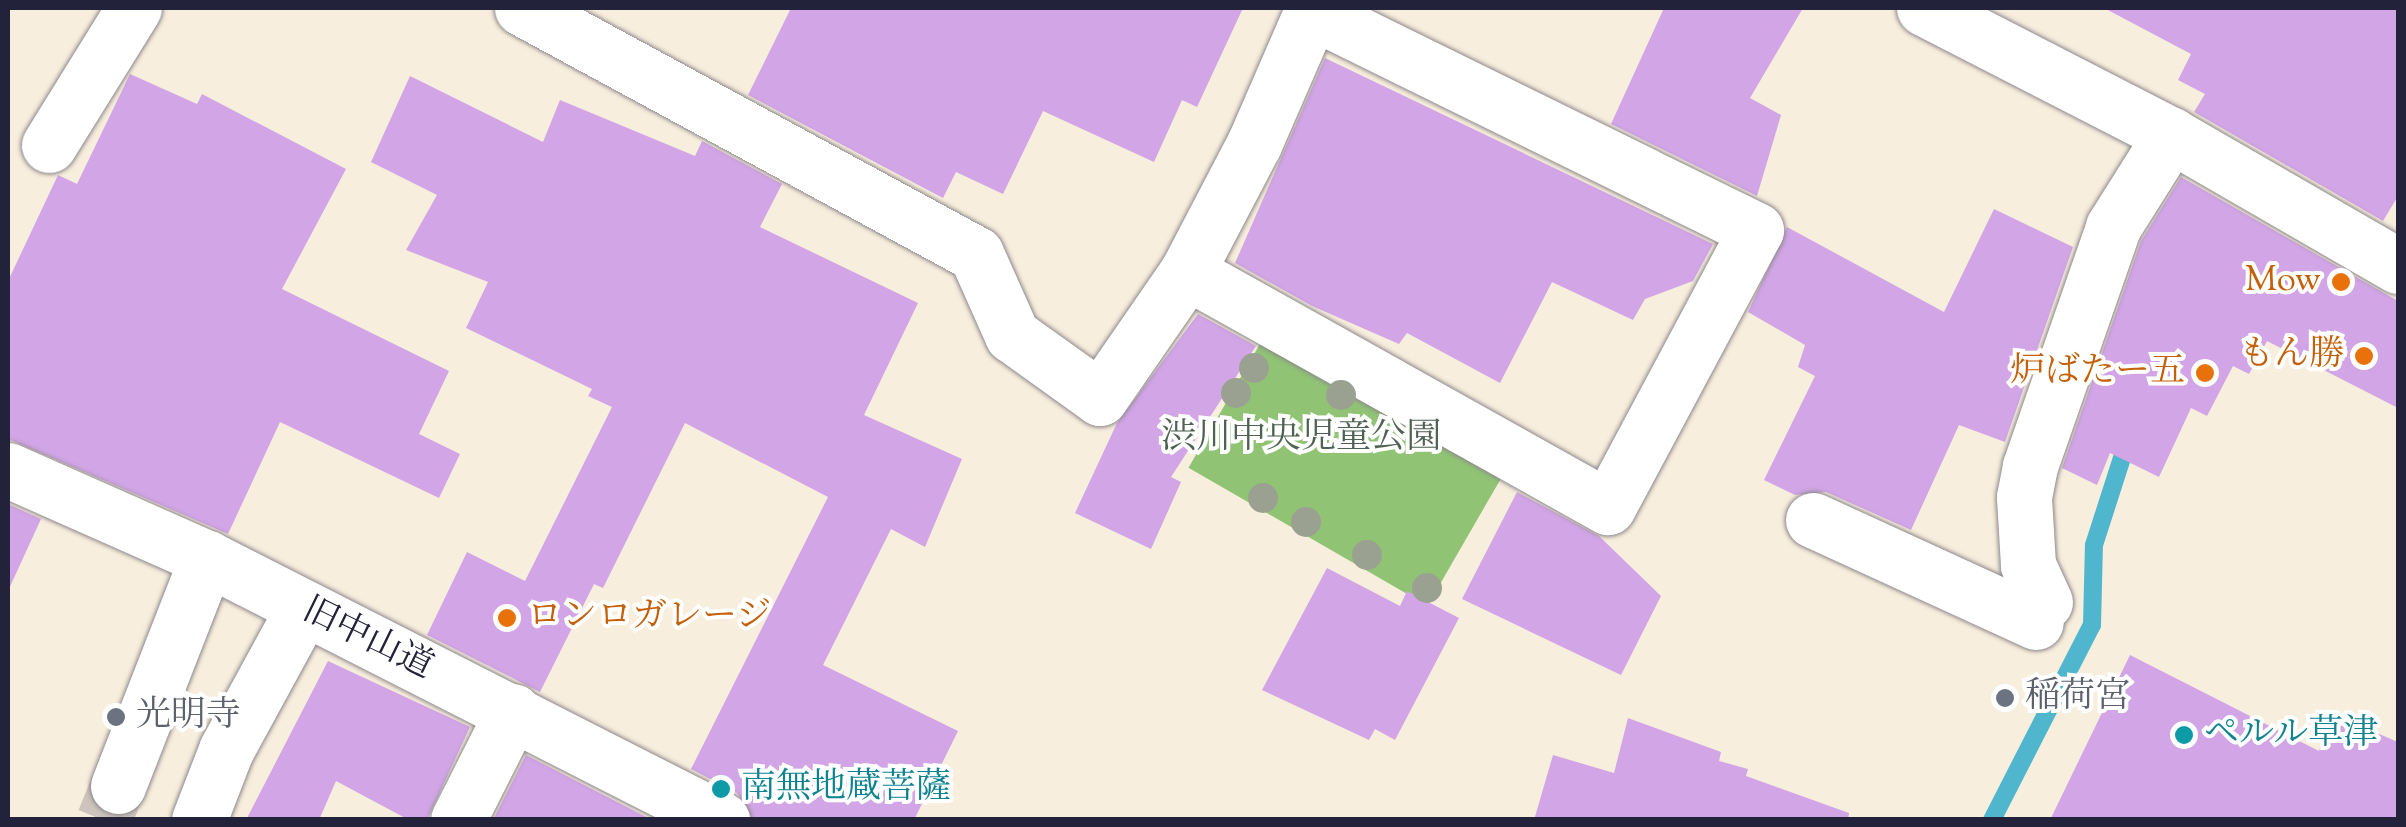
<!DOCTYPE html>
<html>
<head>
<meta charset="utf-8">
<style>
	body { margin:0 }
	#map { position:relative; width:2406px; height:827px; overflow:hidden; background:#f8eedd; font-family:"Sorts Mill Goudy","Noto Serif JP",serif }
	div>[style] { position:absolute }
	.green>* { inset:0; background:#90c374; transform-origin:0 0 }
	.stream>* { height:18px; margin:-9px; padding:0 9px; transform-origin:9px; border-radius:9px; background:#50b6ce }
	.building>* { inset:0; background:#d1a5e6 }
	.minor-tunnel>* { height:55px; margin-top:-27.5px; transform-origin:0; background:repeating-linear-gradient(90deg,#cdc5bd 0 55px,transparent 0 83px) }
	.roads { filter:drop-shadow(0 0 2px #8d888c) drop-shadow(0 0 2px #8d888c) }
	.minor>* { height:55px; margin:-27.5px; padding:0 27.5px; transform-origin:27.5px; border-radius:27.5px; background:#fff }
	.trees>* { width:30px; height:30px; margin:-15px; border-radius:50%; background:#9aa191 }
	.dots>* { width:28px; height:28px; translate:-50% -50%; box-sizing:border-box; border:5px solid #fff; border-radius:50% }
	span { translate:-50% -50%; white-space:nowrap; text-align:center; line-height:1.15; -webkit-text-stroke:8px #fff; paint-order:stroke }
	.food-label { font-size:35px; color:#c56008 }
	.right { translate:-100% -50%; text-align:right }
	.left { translate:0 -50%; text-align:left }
	.park-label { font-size:35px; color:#4e6252 }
	.street-label { font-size:35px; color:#22223b }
	.worship-label { font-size:35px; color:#5b616d }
	.culture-label { font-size:35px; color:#0d838f }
	.frame { position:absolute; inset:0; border:10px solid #22223b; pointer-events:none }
</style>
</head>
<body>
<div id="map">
	<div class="green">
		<i style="left:1268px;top:330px;width:276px;height:159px;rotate:30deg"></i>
	</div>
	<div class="stream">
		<i style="left:1992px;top:820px;width:219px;rotate:-62.9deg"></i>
		<i style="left:2092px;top:625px;width:80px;rotate:-88.6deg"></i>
		<i style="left:2094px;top:545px;width:114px;rotate:-72.2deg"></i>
	</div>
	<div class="building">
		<i style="clip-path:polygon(791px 8px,1243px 8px,1197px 107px,1182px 100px,1154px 162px,1043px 111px,1003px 194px,956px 172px,943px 198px,748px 95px)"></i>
		<i style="clip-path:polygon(1664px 8px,1803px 8px,1750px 98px,1781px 115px,1757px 196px,1611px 124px)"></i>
		<i style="clip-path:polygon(2104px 8px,2398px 8px,2398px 196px,2383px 221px,2194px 112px,2205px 94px,2178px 80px,2191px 54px)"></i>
		<i style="clip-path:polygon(1325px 58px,1713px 244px,1693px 281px,1645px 299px,1633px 320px,1552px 282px,1500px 383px,1407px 333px,1399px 344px,1312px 306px,1235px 263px)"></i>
		<i style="clip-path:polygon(130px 74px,197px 104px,202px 94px,346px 169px,282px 289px,449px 371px,419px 434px,460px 454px,439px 498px,280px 422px,228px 534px,8px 439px,8px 281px,58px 175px,77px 184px)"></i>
		<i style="clip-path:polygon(410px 76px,543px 142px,560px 100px,695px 156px,702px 141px,782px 184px,760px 227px,918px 303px,864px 415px,962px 459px,925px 547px,891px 529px,823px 665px,958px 731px,914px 820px,753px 820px,737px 793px,691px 769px,828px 497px,685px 423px,603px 588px,594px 584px,540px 692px,427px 635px,467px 552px,525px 581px,612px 407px,588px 396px,592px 389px,466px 328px,488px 282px,406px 250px,437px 195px,371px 162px)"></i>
		<i style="clip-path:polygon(2181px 177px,2398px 301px,2398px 408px,2267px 341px,2249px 374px,2233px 366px,2207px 416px,2191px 408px,2159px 477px,2110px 453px,2097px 485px,2062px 468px,2141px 241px)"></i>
		<i style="clip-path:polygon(1994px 209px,2073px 247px,2005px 442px,1959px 425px,1911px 530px,1826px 492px,1795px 495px,1764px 480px,1815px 376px,1798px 367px,1805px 345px,1748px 312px,1787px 227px,1944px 312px)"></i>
		<i style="clip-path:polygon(1198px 314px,1256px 346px,1171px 477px,1181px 482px,1151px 549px,1075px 513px,1117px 423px)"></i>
		<i style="clip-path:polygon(1517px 492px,1599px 536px,1661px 596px,1621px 675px,1462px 599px)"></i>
		<i style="clip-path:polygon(8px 504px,41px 519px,8px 591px)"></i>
		<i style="clip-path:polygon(1327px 568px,1400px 606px,1407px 591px,1459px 618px,1395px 740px,1375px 729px,1369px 740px,1262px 690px)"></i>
		<i style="clip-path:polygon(2130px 655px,2319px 751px,2332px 714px,2398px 742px,2398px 820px,2050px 820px)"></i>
		<i style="clip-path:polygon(328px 661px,470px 727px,427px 820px,409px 820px,336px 781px,319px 820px,246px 820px)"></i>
		<i style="clip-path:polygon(1628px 718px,1721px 752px,1719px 761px,1748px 769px,1746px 776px,1849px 813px,1848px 820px,1534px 820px,1553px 755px,1614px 773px)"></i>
		<i style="clip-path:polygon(526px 755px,652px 820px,493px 820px)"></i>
	</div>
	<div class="minor-tunnel">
		<i style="left:104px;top:820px;width:37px;rotate:-68deg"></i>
	</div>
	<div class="roads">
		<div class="minor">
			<i style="left:522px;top:8px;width:516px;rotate:28.45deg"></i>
			<i style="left:976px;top:254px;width:89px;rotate:66deg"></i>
			<i style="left:1012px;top:335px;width:108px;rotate:35.6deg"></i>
			<i style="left:1100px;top:398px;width:153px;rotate:-55.4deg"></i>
			<i style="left:1187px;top:272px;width:144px;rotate:-62.4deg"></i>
			<i style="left:1254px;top:144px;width:148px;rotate:-66.5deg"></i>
			<i style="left:1924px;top:8px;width:278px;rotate:27.2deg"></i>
			<i style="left:2171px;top:135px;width:262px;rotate:30deg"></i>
			<i style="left:49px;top:145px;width:161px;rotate:-58.2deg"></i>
			<i style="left:1187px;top:272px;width:482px;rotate:29.2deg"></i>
			<i style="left:1608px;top:507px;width:314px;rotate:-61.9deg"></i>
			<i style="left:1756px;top:230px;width:496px;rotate:-153.8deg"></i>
			<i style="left:8px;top:470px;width:218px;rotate:23.9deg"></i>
			<i style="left:207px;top:558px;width:578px;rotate:26.96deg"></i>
			<i style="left:1813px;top:520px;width:245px;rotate:24.6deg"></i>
			<i style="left:2045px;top:602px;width:41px;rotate:-114.7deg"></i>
			<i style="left:2028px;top:565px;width:68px;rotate:-93.4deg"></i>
			<i style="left:2024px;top:497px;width:32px;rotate:-79deg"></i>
			<i style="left:2030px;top:466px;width:253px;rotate:-70.8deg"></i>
			<i style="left:2113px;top:227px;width:109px;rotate:-57.8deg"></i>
			<i style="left:118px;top:786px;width:245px;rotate:-68.7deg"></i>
			<i style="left:199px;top:820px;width:75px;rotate:-68.9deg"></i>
			<i style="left:226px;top:750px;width:161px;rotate:-61.4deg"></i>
			<i style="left:458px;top:820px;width:122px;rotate:-63.2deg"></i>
		</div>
	</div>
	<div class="trees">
		<i style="left:1254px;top:368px"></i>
		<i style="left:1236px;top:393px"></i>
		<i style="left:1341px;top:395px"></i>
		<i style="left:1263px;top:498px"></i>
		<i style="left:1306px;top:522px"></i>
		<i style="left:1367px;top:555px"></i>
		<i style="left:1427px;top:588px"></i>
	</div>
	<div class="dots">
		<i style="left:2341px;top:282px;background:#e8710a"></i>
		<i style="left:2364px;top:356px;background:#e8710a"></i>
		<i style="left:2205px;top:373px;background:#e8710a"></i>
		<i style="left:507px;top:618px;background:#e8710a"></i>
		<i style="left:2005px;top:698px;background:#6b7280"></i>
		<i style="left:116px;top:717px;background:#6b7280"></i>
		<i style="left:2184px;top:735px;background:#0f9aa8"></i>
		<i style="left:721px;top:789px;background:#0f9aa8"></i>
	</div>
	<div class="food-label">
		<span class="right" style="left:2321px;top:282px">Mow</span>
		<span class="right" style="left:2344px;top:356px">もん勝</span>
		<span class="right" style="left:2185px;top:373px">炉ばたー五</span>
		<span class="left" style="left:527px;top:618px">ロンロガレージ</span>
	</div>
	<div class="park-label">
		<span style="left:1301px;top:439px">渋川中央児童公園</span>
	</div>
	<div class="street-label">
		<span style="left:367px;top:640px;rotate:26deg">旧中山道</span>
	</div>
	<div class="worship-label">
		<span class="left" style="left:2025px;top:698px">稲荷宮</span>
		<span class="left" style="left:136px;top:717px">光明寺</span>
	</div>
	<div class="culture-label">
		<span class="left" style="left:2204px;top:735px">ペルル草津</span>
		<span class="left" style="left:741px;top:789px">南無地蔵菩薩</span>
	</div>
	<div class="frame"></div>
</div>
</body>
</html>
